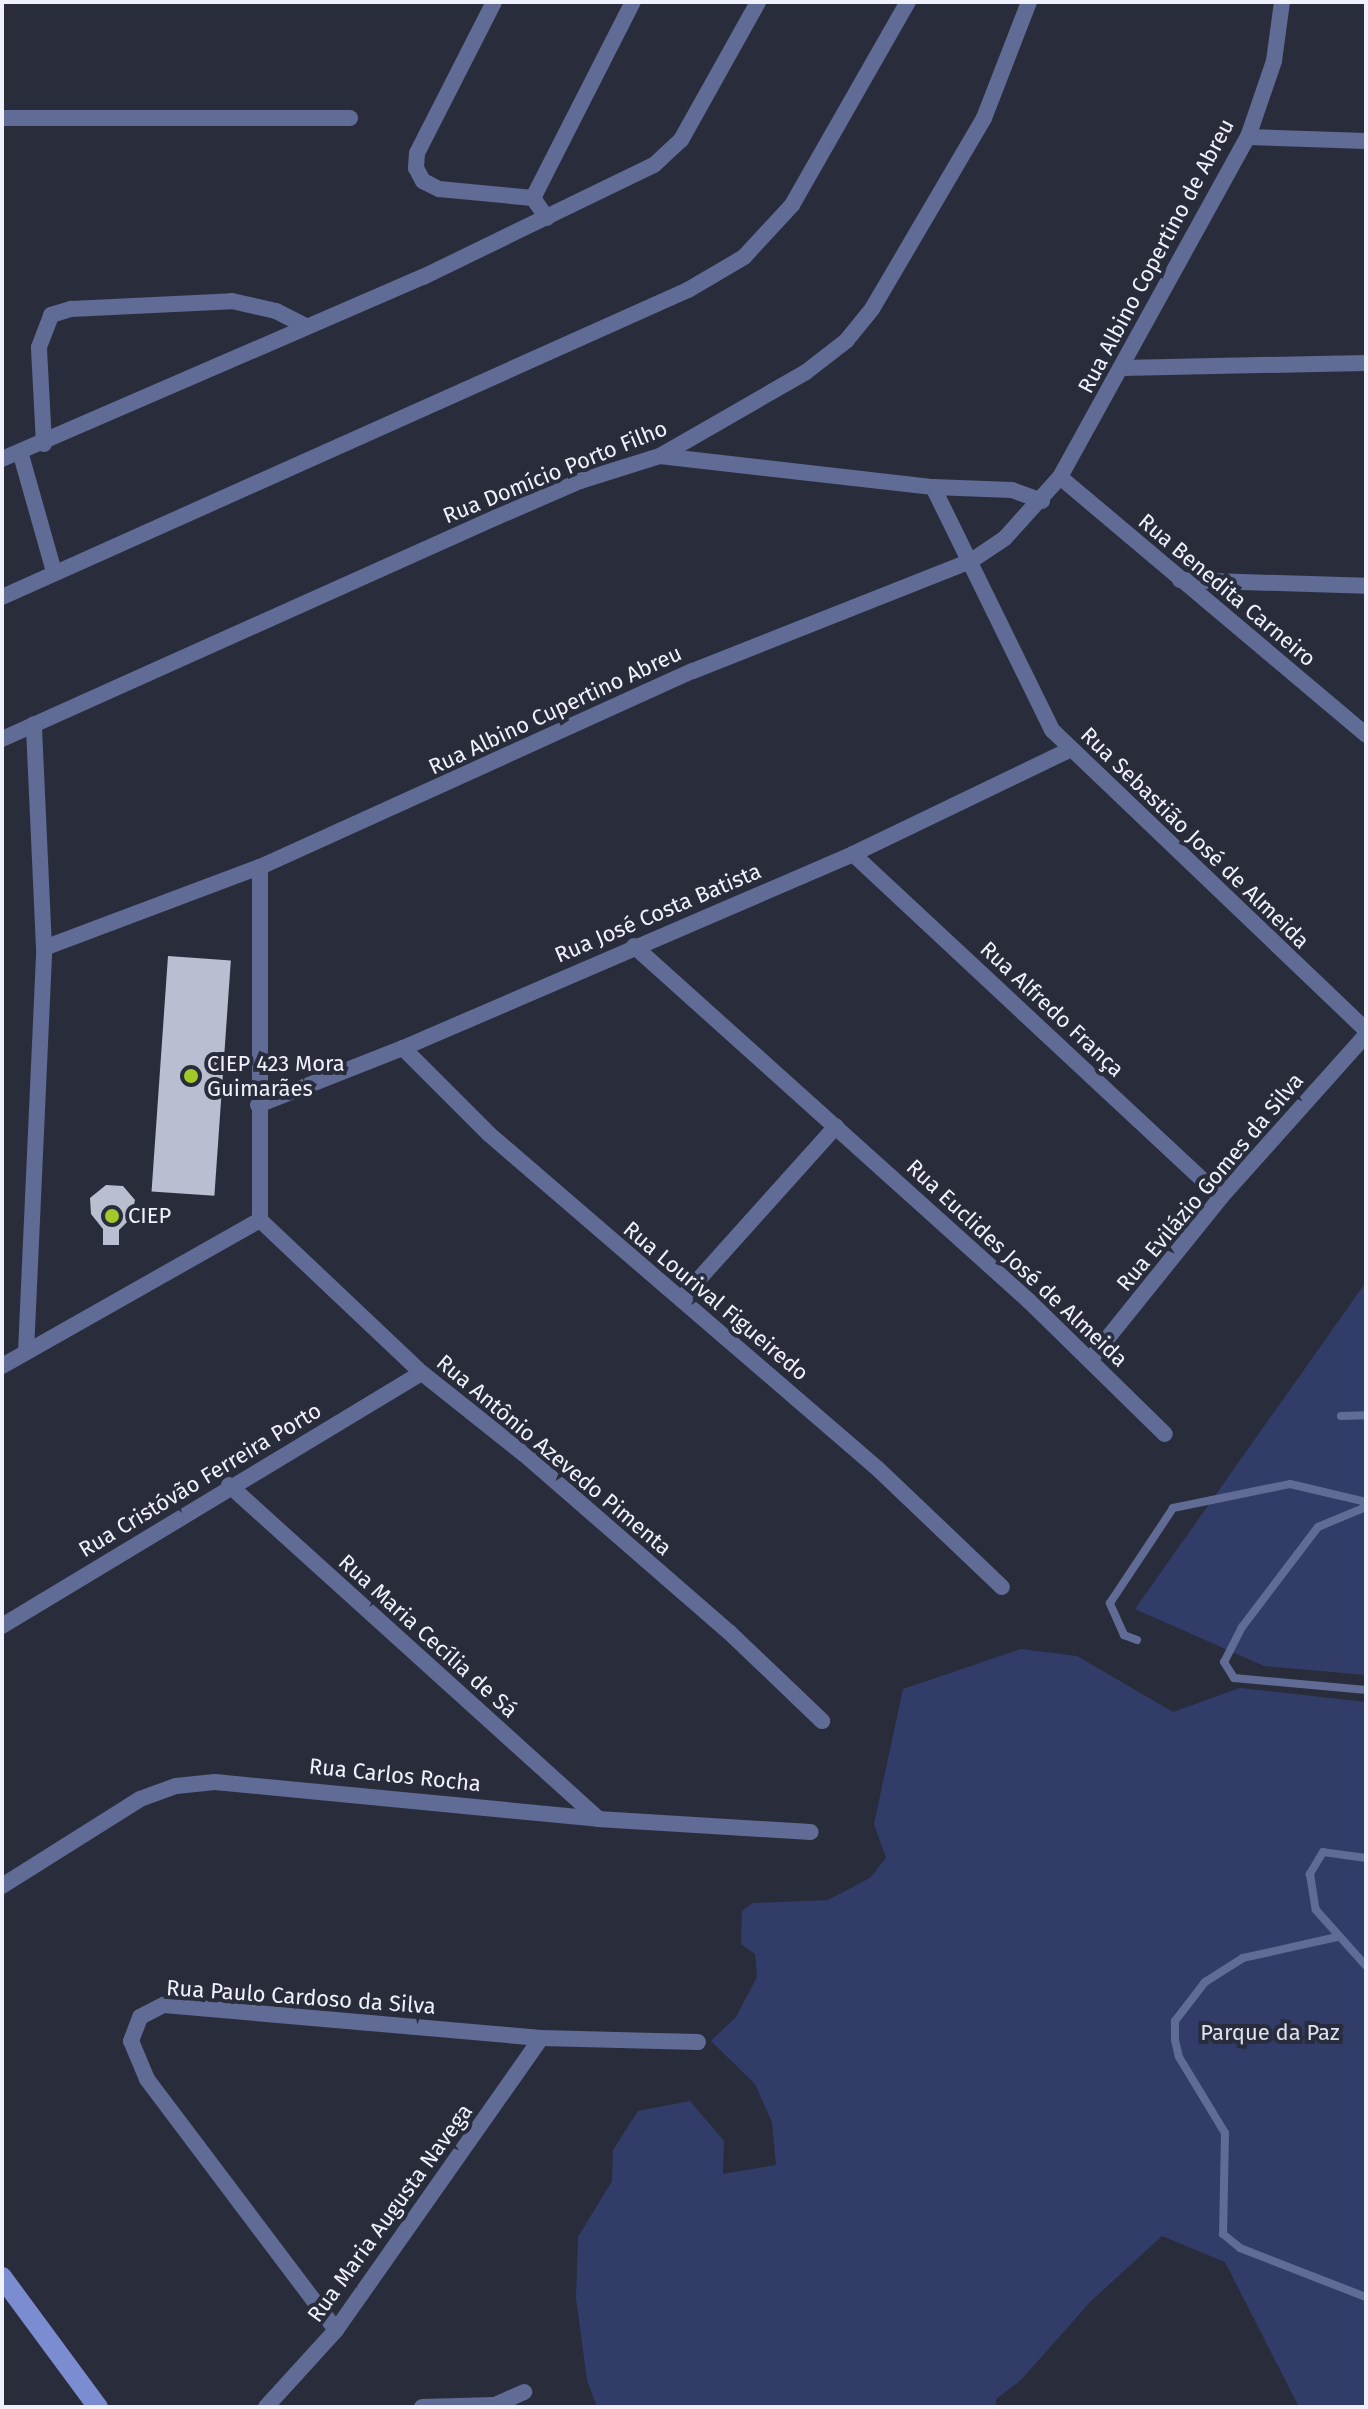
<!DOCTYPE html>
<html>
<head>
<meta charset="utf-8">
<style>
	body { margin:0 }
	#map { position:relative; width:1368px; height:2409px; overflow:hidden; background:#292d3b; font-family:"Fira Sans",sans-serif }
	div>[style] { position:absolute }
	.green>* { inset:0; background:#323c69 }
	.building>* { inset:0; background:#b9bed0; transform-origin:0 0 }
	.lane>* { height:8px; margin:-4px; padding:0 4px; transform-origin:4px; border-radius:4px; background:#606b96 }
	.street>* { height:16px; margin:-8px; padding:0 8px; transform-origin:8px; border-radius:8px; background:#606b96 }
	.secondary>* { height:20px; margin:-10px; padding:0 10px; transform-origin:10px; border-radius:10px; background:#7c8cd1 }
	.dots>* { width:22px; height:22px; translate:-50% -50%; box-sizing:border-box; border:4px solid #292d3b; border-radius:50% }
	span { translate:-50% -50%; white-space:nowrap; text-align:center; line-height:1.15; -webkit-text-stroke:8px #292d3b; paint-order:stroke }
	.street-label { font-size:22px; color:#eff2fc }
	.poi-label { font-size:22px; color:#eff2fc }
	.left { translate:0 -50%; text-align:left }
	.park-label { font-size:22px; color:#dbe0f2 }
	.frame { position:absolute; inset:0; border:4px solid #eff2fc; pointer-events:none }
</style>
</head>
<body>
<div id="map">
	<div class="green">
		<i style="clip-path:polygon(1366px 1282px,1366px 1675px,1264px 1666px,1135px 1609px)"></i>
		<i style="clip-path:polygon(1021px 1649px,1077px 1656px,1173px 1712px,1240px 1688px,1366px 1702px,1366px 2407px,1299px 2407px,1225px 2262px,1162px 2236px,1090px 2302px,1021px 2380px,996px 2399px,996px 2407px,597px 2407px,587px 2380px,576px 2298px,578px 2237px,612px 2181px,613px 2150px,638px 2111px,690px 2101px,724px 2141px,723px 2174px,776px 2165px,772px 2122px,755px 2084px,711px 2041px,736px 2017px,757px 1977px,755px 1954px,741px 1944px,742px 1911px,753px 1903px,828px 1900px,870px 1878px,886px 1858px,874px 1824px,903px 1689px)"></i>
	</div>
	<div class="building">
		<i style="left:168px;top:956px;width:63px;height:236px;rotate:4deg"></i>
		<i style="clip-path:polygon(106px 1185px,123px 1186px,135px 1200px,131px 1218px,119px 1230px,119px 1245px,103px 1245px,103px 1229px,91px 1214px,90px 1198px)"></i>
	</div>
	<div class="lane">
		<i style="left:1341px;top:1416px;width:25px;rotate:-2deg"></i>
		<i style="left:1366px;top:1507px;width:52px;rotate:157.4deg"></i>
		<i style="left:1318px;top:1527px;width:126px;rotate:127.2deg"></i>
		<i style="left:1242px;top:1627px;width:39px;rotate:117deg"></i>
		<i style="left:1224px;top:1662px;width:19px;rotate:58deg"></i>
		<i style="left:1234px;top:1678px;width:133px;rotate:5.2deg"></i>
		<i style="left:1137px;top:1640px;width:14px;rotate:-159deg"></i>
		<i style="left:1124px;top:1635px;width:35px;rotate:-114deg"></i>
		<i style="left:1110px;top:1603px;width:114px;rotate:-56.4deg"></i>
		<i style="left:1173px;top:1508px;width:119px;rotate:-11.6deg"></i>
		<i style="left:1290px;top:1484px;width:78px;rotate:13.3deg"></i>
		<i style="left:1366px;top:1858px;width:43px;rotate:-172.1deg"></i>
		<i style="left:1323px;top:1852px;width:26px;rotate:121deg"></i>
		<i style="left:1310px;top:1874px;width:36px;rotate:81deg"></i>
		<i style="left:1316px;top:1910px;width:75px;rotate:48.2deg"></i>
		<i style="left:1337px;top:1937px;width:96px;rotate:167.4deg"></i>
		<i style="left:1243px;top:1958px;width:45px;rotate:147.7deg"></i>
		<i style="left:1205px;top:1982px;width:49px;rotate:127.6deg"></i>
		<i style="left:1175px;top:2021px;width:19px;rotate:90deg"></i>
		<i style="left:1175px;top:2040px;width:17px;rotate:77deg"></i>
		<i style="left:1179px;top:2057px;width:89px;rotate:58.8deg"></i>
		<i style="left:1225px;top:2133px;width:101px;rotate:91.1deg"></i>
		<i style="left:1223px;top:2234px;width:22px;rotate:39deg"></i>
		<i style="left:1240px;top:2248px;width:135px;rotate:21.3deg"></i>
	</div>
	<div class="street">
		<i style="left:494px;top:2px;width:169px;rotate:117deg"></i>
		<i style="left:417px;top:153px;width:15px;rotate:94deg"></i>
		<i style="left:416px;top:168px;width:15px;rotate:62deg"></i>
		<i style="left:423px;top:181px;width:18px;rotate:27deg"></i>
		<i style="left:439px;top:189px;width:94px;rotate:5.5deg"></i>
		<i style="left:2px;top:118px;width:348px"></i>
		<i style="left:1248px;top:137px;width:118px;rotate:1.9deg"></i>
		<i style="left:547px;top:218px;width:24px;rotate:-125deg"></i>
		<i style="left:533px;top:198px;width:220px;rotate:-63deg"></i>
		<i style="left:1122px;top:368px;width:244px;rotate:-1.2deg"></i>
		<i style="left:44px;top:444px;width:97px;rotate:-93deg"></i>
		<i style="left:39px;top:347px;width:34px;rotate:-69deg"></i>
		<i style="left:51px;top:315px;width:21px;rotate:-17deg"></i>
		<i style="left:71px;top:309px;width:161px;rotate:-2.8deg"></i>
		<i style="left:232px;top:301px;width:45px;rotate:12.8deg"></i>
		<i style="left:276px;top:311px;width:33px;rotate:27deg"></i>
		<i style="left:21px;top:455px;width:122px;rotate:74.2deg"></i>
		<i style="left:660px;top:456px;width:275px;rotate:6.5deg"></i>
		<i style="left:933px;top:487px;width:79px;rotate:2.2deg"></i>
		<i style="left:1012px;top:490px;width:32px;rotate:20deg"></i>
		<i style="left:2px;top:459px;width:459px;rotate:-23.4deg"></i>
		<i style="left:423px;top:277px;width:257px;rotate:-25.9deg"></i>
		<i style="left:654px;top:165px;width:37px;rotate:-43deg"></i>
		<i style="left:681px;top:140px;width:158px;rotate:-60.8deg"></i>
		<i style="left:1060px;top:477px;width:400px;rotate:40.1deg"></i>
		<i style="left:933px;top:487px;width:271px;rotate:63.9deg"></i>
		<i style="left:1052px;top:730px;width:434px;rotate:43.7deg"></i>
		<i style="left:1180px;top:580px;width:186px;rotate:1.8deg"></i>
		<i style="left:2px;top:597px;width:752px;rotate:-24.11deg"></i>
		<i style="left:688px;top:290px;width:65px;rotate:-30.5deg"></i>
		<i style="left:744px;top:257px;width:71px;rotate:-47.3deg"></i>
		<i style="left:792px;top:205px;width:234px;rotate:-60.3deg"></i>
		<i style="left:2px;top:739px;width:543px;rotate:-24.16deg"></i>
		<i style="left:497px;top:517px;width:90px;rotate:-23.4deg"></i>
		<i style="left:580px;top:481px;width:84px;rotate:-17.4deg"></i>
		<i style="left:660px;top:456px;width:168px;rotate:-29.9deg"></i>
		<i style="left:806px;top:372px;width:51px;rotate:-37.8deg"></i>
		<i style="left:846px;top:341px;width:41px;rotate:-50.9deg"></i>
		<i style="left:872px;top:309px;width:221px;rotate:-59.6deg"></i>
		<i style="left:984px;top:118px;width:124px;rotate:-68.8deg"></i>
		<i style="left:853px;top:854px;width:503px;rotate:42.99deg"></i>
		<i style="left:634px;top:946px;width:531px;rotate:41.95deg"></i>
		<i style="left:1029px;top:1301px;width:190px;rotate:44.4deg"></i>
		<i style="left:44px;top:948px;width:231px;rotate:-20.6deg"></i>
		<i style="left:260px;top:867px;width:475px;rotate:-24.4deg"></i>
		<i style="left:693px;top:671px;width:299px;rotate:-21.6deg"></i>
		<i style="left:971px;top:561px;width:41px;rotate:-34.1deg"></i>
		<i style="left:1005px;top:538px;width:82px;rotate:-48deg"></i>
		<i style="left:1060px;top:477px;width:389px;rotate:-61.1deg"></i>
		<i style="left:1248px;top:137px;width:80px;rotate:-71.1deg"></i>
		<i style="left:1274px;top:61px;width:60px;rotate:-82.3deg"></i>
		<i style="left:403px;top:1048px;width:122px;rotate:45deg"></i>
		<i style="left:489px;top:1134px;width:513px;rotate:40.73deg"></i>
		<i style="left:878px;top:1469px;width:171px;rotate:43.6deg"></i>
		<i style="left:258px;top:1105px;width:156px;rotate:-21.5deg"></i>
		<i style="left:403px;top:1048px;width:490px;rotate:-23.3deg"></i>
		<i style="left:853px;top:854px;width:240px;rotate:-25.7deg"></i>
		<i style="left:260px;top:1220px;width:223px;rotate:43.4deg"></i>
		<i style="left:422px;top:1373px;width:130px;rotate:38.5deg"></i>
		<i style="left:524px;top:1454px;width:271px;rotate:41deg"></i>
		<i style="left:729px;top:1632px;width:129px;rotate:43.7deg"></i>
		<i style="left:681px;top:1299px;width:232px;rotate:-48.1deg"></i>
		<i style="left:26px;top:1352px;width:404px;rotate:-87.4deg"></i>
		<i style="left:44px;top:948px;width:224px;rotate:-92.6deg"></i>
		<i style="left:1090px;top:1360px;width:209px;rotate:-51.2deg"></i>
		<i style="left:1221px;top:1197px;width:217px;rotate:-48.2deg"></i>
		<i style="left:2px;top:1366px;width:296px;rotate:-29.5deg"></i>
		<i style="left:260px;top:1220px;width:353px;rotate:-90deg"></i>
		<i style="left:229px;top:1485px;width:498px;rotate:42.1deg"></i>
		<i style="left:2px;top:1626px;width:490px;rotate:-31.1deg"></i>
		<i style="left:2px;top:1886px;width:163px;rotate:-32.2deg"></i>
		<i style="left:140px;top:1799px;width:38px;rotate:-20deg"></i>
		<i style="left:176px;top:1786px;width:39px;rotate:-6deg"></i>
		<i style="left:215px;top:1782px;width:385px;rotate:5.5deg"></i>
		<i style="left:598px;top:1819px;width:213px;rotate:3.5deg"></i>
		<i style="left:336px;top:2330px;width:314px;rotate:-127deg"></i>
		<i style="left:147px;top:2079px;width:41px;rotate:-112.8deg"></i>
		<i style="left:131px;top:2041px;width:26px;rotate:-69deg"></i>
		<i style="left:140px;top:2017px;width:27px;rotate:-27deg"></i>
		<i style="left:164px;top:2005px;width:378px;rotate:5deg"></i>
		<i style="left:541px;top:2038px;width:157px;rotate:1.5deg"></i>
		<i style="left:266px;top:2407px;width:104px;rotate:-47.7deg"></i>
		<i style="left:336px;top:2330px;width:357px;rotate:-54.9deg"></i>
		<i style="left:422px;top:2407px;width:73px;rotate:-1.6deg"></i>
		<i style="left:495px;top:2405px;width:32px;rotate:-24deg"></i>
	</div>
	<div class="secondary">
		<i style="left:2px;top:2277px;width:162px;rotate:53.6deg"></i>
	</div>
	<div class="dots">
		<i style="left:191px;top:1076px;background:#a2c927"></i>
		<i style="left:112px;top:1216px;background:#a2c927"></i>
	</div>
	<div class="street-label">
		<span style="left:1156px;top:256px;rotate:-62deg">Rua Albino Copertino de Abreu</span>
		<span style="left:555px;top:472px;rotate:-22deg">Rua Domício Porto Filho</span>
		<span style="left:1227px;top:590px;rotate:40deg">Rua Benedita Carneiro</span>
		<span style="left:555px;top:710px;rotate:-25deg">Rua Albino Cupertino Abreu</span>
		<span style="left:1195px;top:838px;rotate:44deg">Rua Sebastião José de Almeida</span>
		<span style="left:658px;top:913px;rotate:-23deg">Rua José Costa Batista</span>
		<span style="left:1052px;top:1009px;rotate:43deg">Rua Alfredo França</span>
		<span style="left:1210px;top:1182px;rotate:-50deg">Rua Evilázio Gomes da Silva</span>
		<span style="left:1017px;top:1263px;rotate:43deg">Rua Euclides José de Almeida</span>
		<span style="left:716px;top:1301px;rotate:40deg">Rua Lourival Figueiredo</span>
		<span style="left:554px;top:1455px;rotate:40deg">Rua Antônio Azevedo Pimenta</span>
		<span style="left:200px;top:1480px;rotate:-31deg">Rua Cristóvão Ferreira Porto</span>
		<span style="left:428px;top:1636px;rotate:42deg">Rua Maria Cecília de Sá</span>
		<span style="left:395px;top:1775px;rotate:6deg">Rua Carlos Rocha</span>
		<span style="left:301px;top:1997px;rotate:4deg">Rua Paulo Cardoso da Silva</span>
		<span style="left:390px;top:2213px;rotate:-54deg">Rua Maria Augusta Navega</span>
	</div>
	<div class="poi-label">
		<span class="left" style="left:207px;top:1076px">CIEP 423 Mora<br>Guimarães</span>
		<span class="left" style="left:128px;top:1216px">CIEP</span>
	</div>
	<div class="park-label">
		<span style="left:1270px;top:2033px">Parque da Paz</span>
	</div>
	<div class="frame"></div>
</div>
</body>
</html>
